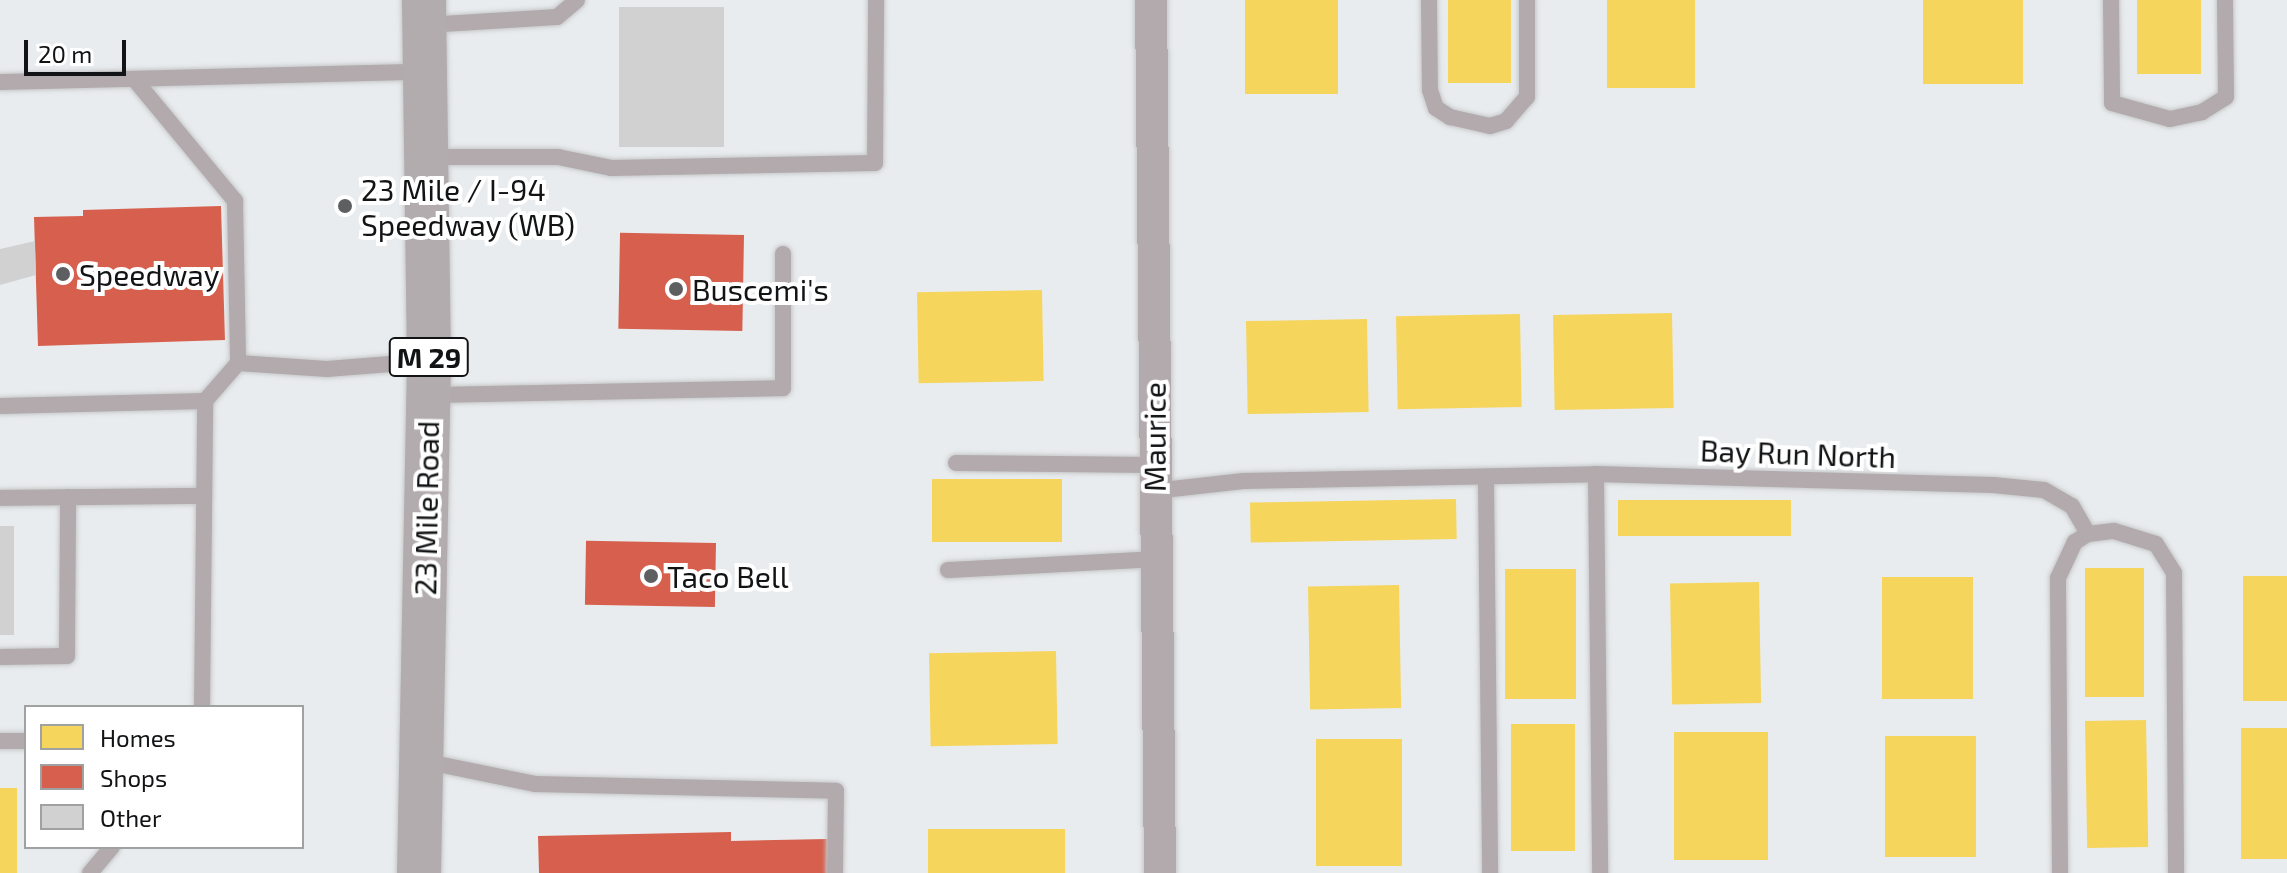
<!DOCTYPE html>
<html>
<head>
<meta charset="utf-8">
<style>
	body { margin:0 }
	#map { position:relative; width:2287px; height:873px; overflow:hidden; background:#e9ecee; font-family:"Exo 2",sans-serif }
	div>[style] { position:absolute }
	.homes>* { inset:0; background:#f6d55c; transform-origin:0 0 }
	.shops>* { inset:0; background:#d6604d; transform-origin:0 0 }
	.building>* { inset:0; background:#d1d1d1; transform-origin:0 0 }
	.roads { filter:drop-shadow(0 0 2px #c7c9ca) drop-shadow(0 0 2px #c7c9ca) }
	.service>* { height:16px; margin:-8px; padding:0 8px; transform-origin:8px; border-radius:8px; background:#b2aaad }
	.minor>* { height:32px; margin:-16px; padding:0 16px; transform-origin:16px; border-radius:16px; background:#b2aaad }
	.primary>* { height:44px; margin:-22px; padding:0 22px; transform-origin:22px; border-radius:22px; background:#b3acaf }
	.dots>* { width:22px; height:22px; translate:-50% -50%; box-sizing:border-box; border:4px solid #fff; border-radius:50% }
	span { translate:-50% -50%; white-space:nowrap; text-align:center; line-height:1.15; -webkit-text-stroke:8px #fff; paint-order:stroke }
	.shield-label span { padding:2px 6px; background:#fff; border:2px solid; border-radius:6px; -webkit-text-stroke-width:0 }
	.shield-label { font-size:28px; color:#121315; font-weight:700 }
	.poi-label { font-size:30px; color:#121315 }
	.left { translate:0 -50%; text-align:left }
	.street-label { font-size:30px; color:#121315 }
	.legend { position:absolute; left:24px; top:705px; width:280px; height:144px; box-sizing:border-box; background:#fff; border:2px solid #a0a1a1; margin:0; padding:10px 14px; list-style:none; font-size:24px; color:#121315 }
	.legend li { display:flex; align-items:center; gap:16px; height:40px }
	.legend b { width:40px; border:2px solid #a0a1a1 }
	.scale { position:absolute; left:24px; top:40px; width:102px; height:36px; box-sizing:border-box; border:4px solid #121315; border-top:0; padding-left:10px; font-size:24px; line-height:28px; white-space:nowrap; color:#121315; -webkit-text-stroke:6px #fff; paint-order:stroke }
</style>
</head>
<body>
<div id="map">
	<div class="homes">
		<i style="left:1245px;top:0;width:93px;height:94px"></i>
		<i style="left:1448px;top:0;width:63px;height:83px"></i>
		<i style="left:1607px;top:0;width:88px;height:88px"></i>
		<i style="left:1923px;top:0;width:100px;height:84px"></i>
		<i style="left:2137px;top:0;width:64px;height:74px"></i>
		<i style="left:1042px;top:290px;width:91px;height:125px;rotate:89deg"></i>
		<i style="left:1672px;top:313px;width:95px;height:119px;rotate:89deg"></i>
		<i style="left:1520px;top:314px;width:93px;height:124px;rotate:89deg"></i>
		<i style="left:1367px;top:319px;width:93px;height:121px;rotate:89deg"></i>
		<i style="left:932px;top:479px;width:130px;height:63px"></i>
		<i style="left:1456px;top:499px;width:40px;height:206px;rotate:89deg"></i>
		<i style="left:1791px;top:500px;width:36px;height:173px;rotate:90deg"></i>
		<i style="left:2085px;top:568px;width:59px;height:129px"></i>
		<i style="left:1505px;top:569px;width:71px;height:130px"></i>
		<i style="left:2287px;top:576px;width:125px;height:44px;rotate:90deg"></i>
		<i style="left:1882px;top:577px;width:91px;height:122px"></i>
		<i style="left:1759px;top:582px;width:121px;height:89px;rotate:89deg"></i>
		<i style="left:1399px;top:585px;width:123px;height:91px;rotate:89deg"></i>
		<i style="left:1056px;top:651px;width:93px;height:127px;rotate:89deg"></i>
		<i style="left:2146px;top:720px;width:127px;height:61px;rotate:89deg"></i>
		<i style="left:1511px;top:724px;width:64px;height:127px"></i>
		<i style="left:2241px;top:728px;width:46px;height:131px"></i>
		<i style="left:1768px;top:732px;width:128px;height:94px;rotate:90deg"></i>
		<i style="left:1885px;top:736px;width:91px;height:121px"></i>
		<i style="left:1402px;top:739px;width:127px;height:86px;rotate:90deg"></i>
		<i style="left:0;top:788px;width:17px;height:85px"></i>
		<i style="left:1065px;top:829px;width:44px;height:137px;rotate:90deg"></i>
	</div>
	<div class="shops">
		<i style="clip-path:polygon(221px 206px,225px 340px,38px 346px,34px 217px,83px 216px,83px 210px)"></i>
		<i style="left:744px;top:235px;width:96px;height:124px;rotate:91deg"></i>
		<i style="left:716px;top:543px;width:64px;height:130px;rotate:91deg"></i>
		<i style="clip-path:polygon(731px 832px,731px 841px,827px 839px,827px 873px,539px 873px,538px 836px)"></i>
	</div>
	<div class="building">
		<i style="left:724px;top:7px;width:140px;height:105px;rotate:90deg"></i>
		<i style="clip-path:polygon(35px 241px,36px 275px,0 285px,0 249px)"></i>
		<i style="left:0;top:526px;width:14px;height:109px"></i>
	</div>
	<div class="roads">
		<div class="service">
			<i style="left:1429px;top:0;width:90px;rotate:89.4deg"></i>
			<i style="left:1430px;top:90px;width:19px;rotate:72deg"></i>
			<i style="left:1436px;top:108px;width:17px;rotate:33deg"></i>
			<i style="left:1450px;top:117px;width:41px;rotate:12.7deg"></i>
			<i style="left:1490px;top:126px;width:17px;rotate:-17deg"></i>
			<i style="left:1506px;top:121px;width:32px;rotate:-49deg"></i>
			<i style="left:1527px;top:97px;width:97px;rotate:-90deg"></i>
			<i style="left:2111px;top:0;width:103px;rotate:89.4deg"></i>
			<i style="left:2112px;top:103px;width:60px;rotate:15.4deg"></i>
			<i style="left:2170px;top:119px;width:33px;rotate:-12deg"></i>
			<i style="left:2202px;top:112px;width:28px;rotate:-32deg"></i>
			<i style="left:2226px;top:97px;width:97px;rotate:-90.6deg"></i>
			<i style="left:426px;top:25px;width:131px;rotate:-3.5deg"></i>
			<i style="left:557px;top:17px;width:26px;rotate:-40deg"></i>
			<i style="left:135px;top:80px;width:157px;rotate:50.4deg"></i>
			<i style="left:235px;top:201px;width:162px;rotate:88.9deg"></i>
			<i style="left:0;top:82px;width:422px;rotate:-1.4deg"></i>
			<i style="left:428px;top:157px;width:130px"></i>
			<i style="left:558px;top:157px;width:54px;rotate:11.7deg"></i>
			<i style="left:611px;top:168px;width:264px;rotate:-1.1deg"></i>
			<i style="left:875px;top:163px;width:163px;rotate:-89.6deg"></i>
			<i style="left:429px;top:395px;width:354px;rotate:-1.1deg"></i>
			<i style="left:783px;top:388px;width:134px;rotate:-90deg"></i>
			<i style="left:0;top:406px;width:205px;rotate:-1.4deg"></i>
			<i style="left:205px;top:401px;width:50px;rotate:-49deg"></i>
			<i style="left:238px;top:363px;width:89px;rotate:3.9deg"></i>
			<i style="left:327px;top:369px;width:101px;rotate:-4.5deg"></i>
			<i style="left:956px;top:463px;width:198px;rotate:0.6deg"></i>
			<i style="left:1596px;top:474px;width:399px;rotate:89.4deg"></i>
			<i style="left:1486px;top:479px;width:394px;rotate:89.4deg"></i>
			<i style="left:1154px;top:491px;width:90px;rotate:-6.4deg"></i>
			<i style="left:1243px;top:481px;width:353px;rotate:-1.1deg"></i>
			<i style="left:1596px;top:474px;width:397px;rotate:1.6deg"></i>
			<i style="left:1993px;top:485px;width:51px;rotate:5.6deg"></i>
			<i style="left:2044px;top:490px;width:32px;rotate:30deg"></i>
			<i style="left:2072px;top:506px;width:32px;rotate:60deg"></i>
			<i style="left:0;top:498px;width:204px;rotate:-0.6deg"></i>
			<i style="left:948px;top:570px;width:207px;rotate:-3deg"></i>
			<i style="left:0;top:657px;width:67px;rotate:-0.9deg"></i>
			<i style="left:67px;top:656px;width:159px;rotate:-89.6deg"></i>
			<i style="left:202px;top:707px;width:306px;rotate:-89.4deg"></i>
			<i style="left:0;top:741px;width:26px"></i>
			<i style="left:423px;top:761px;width:114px;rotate:11.6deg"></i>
			<i style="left:535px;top:784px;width:301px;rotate:1.3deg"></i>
			<i style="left:836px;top:791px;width:82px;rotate:90.7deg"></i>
			<i style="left:90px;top:873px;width:34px;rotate:-50deg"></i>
			<i style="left:2060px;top:873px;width:295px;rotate:-90.4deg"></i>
			<i style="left:2058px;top:578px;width:40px;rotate:-65deg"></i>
			<i style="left:2075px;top:542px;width:15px;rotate:-32deg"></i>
			<i style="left:2088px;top:534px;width:26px;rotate:-7deg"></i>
			<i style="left:2114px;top:531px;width:44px;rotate:17.2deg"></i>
			<i style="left:2156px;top:544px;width:34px;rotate:58deg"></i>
			<i style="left:2174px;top:573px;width:300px;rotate:89.6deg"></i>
		</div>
		<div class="minor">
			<i style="left:1151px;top:0;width:873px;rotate:89.41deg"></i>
		</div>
		<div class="primary">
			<i style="left:419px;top:873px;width:512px;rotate:-88.88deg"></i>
			<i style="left:429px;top:361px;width:361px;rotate:-90.8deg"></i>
		</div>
	</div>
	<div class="dots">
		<i style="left:345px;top:206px;background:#5d5f61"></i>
		<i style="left:63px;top:274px;background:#5d5f61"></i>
		<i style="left:676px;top:289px;background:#5d5f61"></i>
		<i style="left:651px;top:576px;background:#5d5f61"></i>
	</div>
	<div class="shield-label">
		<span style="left:429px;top:357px">M 29</span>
	</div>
	<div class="poi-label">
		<span class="left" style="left:361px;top:206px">23 Mile / I-94<br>Speedway (WB)</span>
		<span class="left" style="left:79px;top:274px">Speedway</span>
		<span class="left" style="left:692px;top:289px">Buscemi's</span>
		<span class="left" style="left:667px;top:576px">Taco Bell</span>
	</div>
	<div class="street-label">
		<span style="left:1154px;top:437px;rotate:-90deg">Maurice</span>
		<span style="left:1798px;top:453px;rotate:2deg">Bay Run North</span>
		<span style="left:426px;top:508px;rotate:-89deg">23 Mile Road</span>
	</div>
	<ul class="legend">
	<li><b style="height:22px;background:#f6d55c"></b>Homes</li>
	<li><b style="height:22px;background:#d6604d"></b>Shops</li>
	<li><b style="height:22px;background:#d1d1d1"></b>Other</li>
	</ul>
	<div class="scale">20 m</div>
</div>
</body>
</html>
